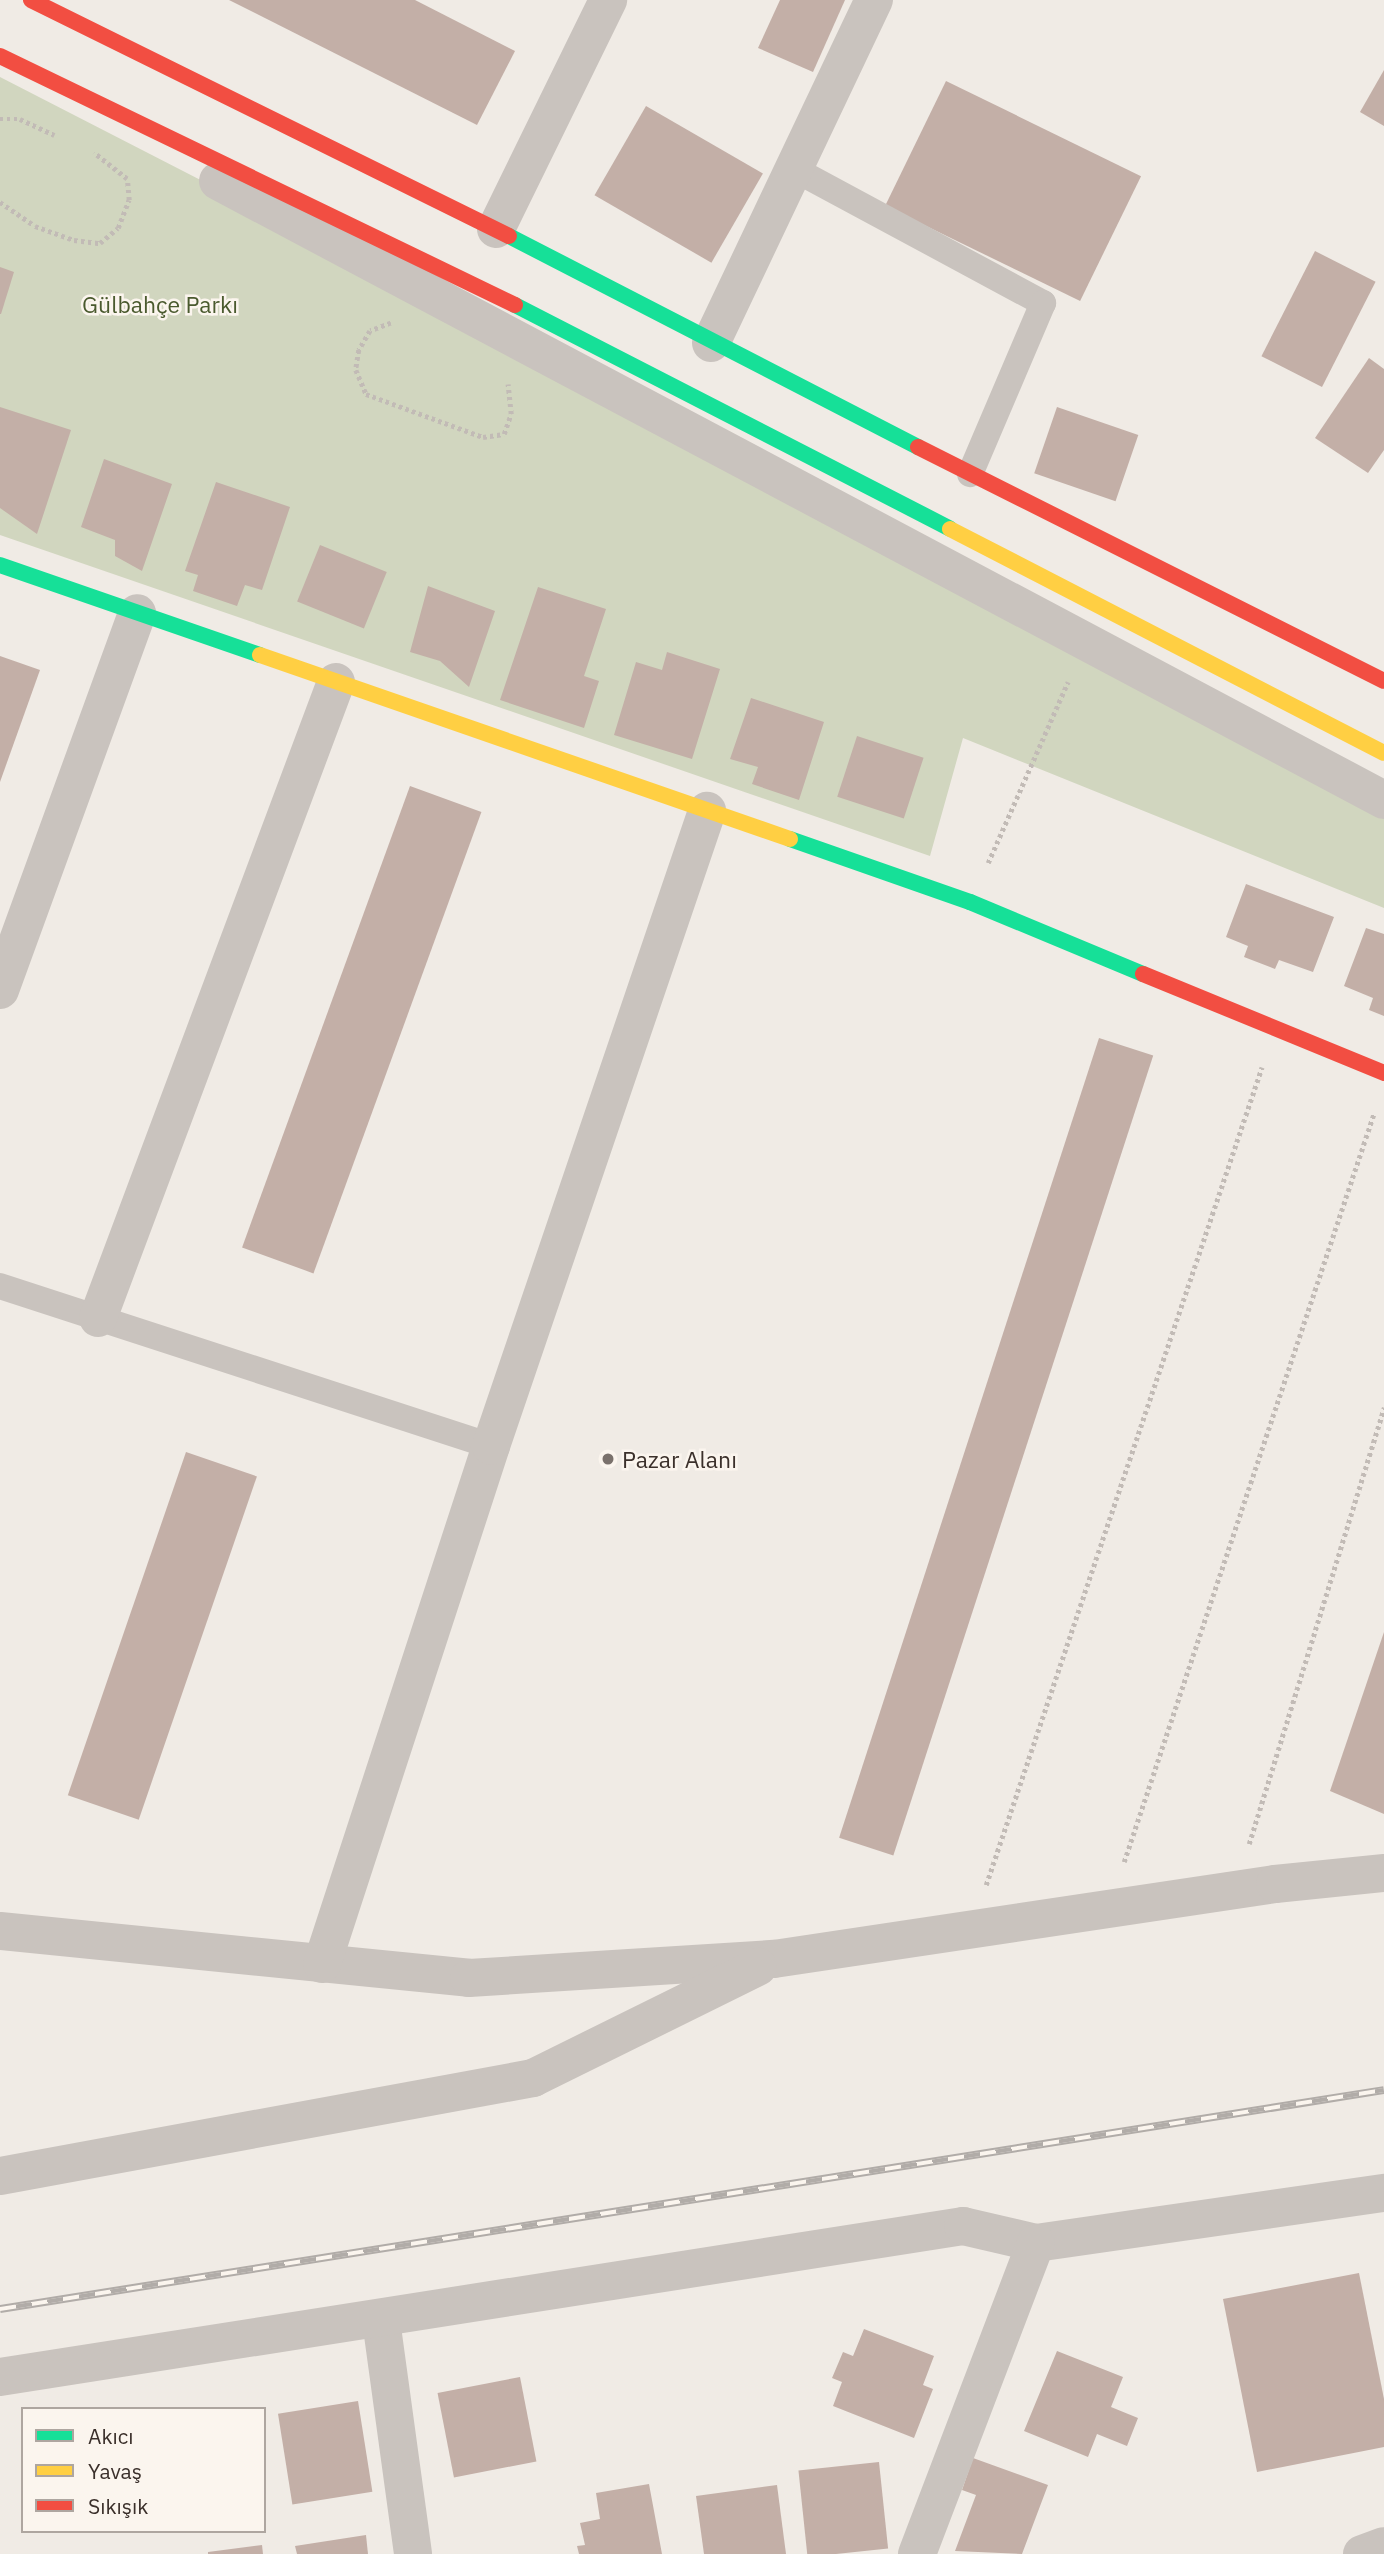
<!DOCTYPE html>
<html>
<head>
<meta charset="utf-8">
<style>
	body { margin:0 }
	#map { position:relative; width:1384px; height:2554px; overflow:hidden; background:#f0ebe5; font-family:"IBM Plex Sans",sans-serif }
	div>[style] { position:absolute }
	.green>* { inset:0; background:#d1d6bf }
	.building>* { inset:0; background:#c3afa7; transform-origin:0 0 }
	.path>* { height:4.5px; margin-top:-2.25px; transform-origin:0; background:repeating-linear-gradient(90deg,#c2bbb6 0 3.5px,transparent 0 7px) }
	.lane>* { height:26px; margin:-13px; padding:0 13px; transform-origin:13px; border-radius:13px; background:#c9c3be }
	.street>* { height:38px; margin:-19px; padding:0 19px; transform-origin:19px; border-radius:19px; background:#c9c3be }
	.fast>* { height:16px; margin:-8px; padding:0 8px; transform-origin:8px; border-radius:8px; background:#16e098 }
	.slow>* { height:16px; margin:-8px; padding:0 8px; transform-origin:8px; border-radius:8px; background:#ffcf43 }
	.jam>* { height:16px; margin:-8px; padding:0 8px; transform-origin:8px; border-radius:8px; background:#f24e42 }
	.rail>* { height:8px; margin-top:-4px; transform-origin:0; background:repeating-linear-gradient(90deg,#fbf5ee 0 16px,#b1aca8 0 32px); box-sizing:border-box; border-block:2px solid #b1aca8 }
	.dots>* { width:19px; height:19px; translate:-50% -50%; box-sizing:border-box; border:4px solid #fbf5ee; border-radius:50% }
	span { translate:-50% -50%; white-space:nowrap; text-align:center; line-height:1.15; -webkit-text-stroke:5px #fbf5ee; paint-order:stroke }
	.park-label { font-size:23px; color:#4a5a2e }
	.poi-label { font-size:23px; color:#3b302b }
	.left { translate:0 -50%; text-align:left }
	.legend { position:absolute; left:21px; top:2407px; width:245px; height:126px; box-sizing:border-box; background:#fbf5ee; border:2px solid #aea6a0; margin:0; padding:9px 12px; list-style:none; font-size:21px; color:#3b302b }
	.legend li { display:flex; align-items:center; gap:14px; height:35px }
	.legend b { width:35px; border:2px solid #aea6a0 }
</style>
</head>
<body>
<div id="map">
	<div class="green">
		<i style="clip-path:polygon(0 77px,1384px 788px,1384px 908px,963px 738px,930px 856px,0 535px)"></i>
	</div>
	<div class="building">
		<i style="clip-path:polygon(229px 0,415px 0,515px 51px,477px 125px)"></i>
		<i style="clip-path:polygon(780px 0,845px 0,813px 72px,758px 48px)"></i>
		<i style="clip-path:polygon(1384px 70px,1384px 126px,1360px 112px)"></i>
		<i style="left:946px;top:81px;width:217px;height:139px;rotate:26deg"></i>
		<i style="left:646px;top:106px;width:135px;height:103px;rotate:30deg"></i>
		<i style="left:1315px;top:251px;width:68px;height:118px;rotate:27deg"></i>
		<i style="clip-path:polygon(0 267px,14px 272px,1px 314px,0 314px)"></i>
		<i style="clip-path:polygon(1369px 358px,1384px 369px,1384px 450px,1368px 473px,1315px 438px)"></i>
		<i style="clip-path:polygon(0 407px,71px 430px,37px 534px,0 508px)"></i>
		<i style="left:1057px;top:407px;width:86px;height:70px;rotate:19deg"></i>
		<i style="clip-path:polygon(104px 459px,172px 484px,142px 571px,115px 556px,115px 540px,81px 527px)"></i>
		<i style="clip-path:polygon(216px 482px,290px 507px,262px 590px,245px 585px,237px 606px,193px 591px,198px 575px,185px 571px)"></i>
		<i style="left:320px;top:545px;width:72px;height:61px;rotate:22deg"></i>
		<i style="clip-path:polygon(428px 586px,495px 611px,469px 687px,440px 661px,410px 652px)"></i>
		<i style="clip-path:polygon(538px 587px,606px 609px,584px 676px,599px 681px,584px 728px,500px 700px)"></i>
		<i style="clip-path:polygon(667px 652px,720px 669px,692px 759px,614px 735px,636px 662px,662px 670px)"></i>
		<i style="clip-path:polygon(0 656px,40px 670px,0 782px)"></i>
		<i style="clip-path:polygon(751px 698px,824px 722px,799px 800px,752px 784px,758px 767px,730px 759px)"></i>
		<i style="left:857px;top:736px;width:70px;height:64px;rotate:18deg"></i>
		<i style="left:410px;top:786px;width:76px;height:491px;rotate:20deg"></i>
		<i style="clip-path:polygon(1246px 884px,1334px 917px,1313px 972px,1279px 960px,1275px 969px,1244px 957px,1248px 946px,1226px 937px)"></i>
		<i style="clip-path:polygon(1366px 928px,1384px 934px,1384px 1016px,1369px 1010px,1373px 998px,1344px 986px)"></i>
		<i style="left:1099px;top:1038px;width:57px;height:841px;rotate:18deg"></i>
		<i style="left:186px;top:1452px;width:75px;height:363px;rotate:19deg"></i>
		<i style="clip-path:polygon(1384px 1632px,1384px 1814px,1330px 1791px)"></i>
		<i style="clip-path:polygon(1359px 2273px,1384px 2399px,1384px 2447px,1257px 2472px,1223px 2299px)"></i>
		<i style="clip-path:polygon(864px 2329px,934px 2356px,923px 2385px,933px 2389px,914px 2438px,833px 2406px,842px 2382px,832px 2378px,843px 2352px,853px 2356px)"></i>
		<i style="clip-path:polygon(1057px 2351px,1123px 2377px,1111px 2407px,1138px 2418px,1127px 2446px,1097px 2434px,1088px 2457px,1024px 2431px)"></i>
		<i style="left:520px;top:2377px;width:86px;height:84px;rotate:79deg"></i>
		<i style="left:358px;top:2401px;width:92px;height:81px;rotate:81deg"></i>
		<i style="clip-path:polygon(973px 2458px,1048px 2485px,1022px 2554px,955px 2551px,976px 2495px,962px 2490px)"></i>
		<i style="left:879px;top:2462px;width:87px;height:81px;rotate:84deg"></i>
		<i style="clip-path:polygon(649px 2484px,662px 2554px,579px 2554px,577px 2546px,585px 2545px,580px 2523px,600px 2519px,596px 2493px)"></i>
		<i style="clip-path:polygon(777px 2485px,786px 2554px,704px 2554px,696px 2496px)"></i>
		<i style="clip-path:polygon(366px 2535px,368px 2554px,297px 2554px,295px 2546px)"></i>
		<i style="clip-path:polygon(262px 2545px,263px 2554px,208px 2554px,208px 2552px)"></i>
	</div>
	<div class="path">
		<i style="left:0;top:119px;width:20px"></i>
		<i style="left:20px;top:119px;width:38px;rotate:25deg"></i>
		<i style="left:0;top:202px;width:42px;rotate:34.4deg"></i>
		<i style="left:35px;top:226px;width:41px;rotate:19.7deg"></i>
		<i style="left:74px;top:240px;width:26px;rotate:7deg"></i>
		<i style="left:100px;top:243px;width:23px;rotate:-40deg"></i>
		<i style="left:118px;top:228px;width:30px;rotate:-69deg"></i>
		<i style="left:129px;top:200px;width:21px;rotate:-95deg"></i>
		<i style="left:127px;top:179px;width:42px;rotate:-141.8deg"></i>
		<i style="left:391px;top:323px;width:22px;rotate:159deg"></i>
		<i style="left:370px;top:331px;width:22px;rotate:120deg"></i>
		<i style="left:359px;top:350px;width:20px;rotate:99deg"></i>
		<i style="left:356px;top:370px;width:26px;rotate:67deg"></i>
		<i style="left:366px;top:394px;width:125px;rotate:20.2deg"></i>
		<i style="left:483px;top:437px;width:21px;rotate:-8deg"></i>
		<i style="left:504px;top:434px;width:21px;rotate:-71deg"></i>
		<i style="left:511px;top:414px;width:30px;rotate:-96deg"></i>
		<i style="left:988px;top:863px;width:198px;rotate:-66.2deg"></i>
		<i style="left:1249px;top:1844px;width:457px;rotate:-72.8deg"></i>
		<i style="left:1124px;top:1862px;width:790px;rotate:-71.54deg"></i>
		<i style="left:986px;top:1885px;width:863px;rotate:-71.36deg"></i>
	</div>
	<div class="lane">
		<i style="left:794px;top:169px;width:283px;rotate:28.3deg"></i>
		<i style="left:1043px;top:303px;width:186px;rotate:113.1deg"></i>
		<i style="left:0;top:1286px;width:516px;rotate:18.05deg"></i>
	</div>
	<div class="street">
		<i style="left:218px;top:181px;width:1320px;rotate:27.96deg"></i>
		<i style="left:496px;top:229px;width:255px;rotate:-63.9deg"></i>
		<i style="left:711px;top:343px;width:380px;rotate:-64.6deg"></i>
		<i style="left:0;top:990px;width:401px;rotate:-70deg"></i>
		<i style="left:98px;top:1318px;width:679px;rotate:-69.48deg"></i>
		<i style="left:0;top:1931px;width:471px;rotate:5.7deg"></i>
		<i style="left:469px;top:1978px;width:306px;rotate:-3.6deg"></i>
		<i style="left:774px;top:1959px;width:507px;rotate:-8.51deg"></i>
		<i style="left:1275px;top:1884px;width:110px;rotate:-5.8deg"></i>
		<i style="left:322px;top:1964px;width:545px;rotate:-71.93deg"></i>
		<i style="left:491px;top:1446px;width:671px;rotate:-71.21deg"></i>
		<i style="left:0;top:2176px;width:542px;rotate:-10.42deg"></i>
		<i style="left:533px;top:2078px;width:251px;rotate:-26.3deg"></i>
		<i style="left:381px;top:2320px;width:236px;rotate:82.2deg"></i>
		<i style="left:0;top:2377px;width:975px;rotate:-8.91deg"></i>
		<i style="left:963px;top:2226px;width:75px;rotate:13.1deg"></i>
		<i style="left:1036px;top:2243px;width:352px;rotate:-8.2deg"></i>
		<i style="left:917px;top:2554px;width:333px;rotate:-69.1deg"></i>
		<i style="left:1362px;top:2554px;width:23px;rotate:-20deg"></i>
	</div>
	<div class="fast">
		<i style="left:509px;top:236px;width:460px;rotate:27.3deg"></i>
		<i style="left:515px;top:305px;width:489px;rotate:27.2deg"></i>
		<i style="left:0;top:565px;width:275px;rotate:19.1deg"></i>
		<i style="left:790px;top:839px;width:191px;rotate:19.3deg"></i>
		<i style="left:970px;top:902px;width:187px;rotate:22.6deg"></i>
	</div>
	<div class="slow">
		<i style="left:950px;top:529px;width:488px;rotate:27.3deg"></i>
		<i style="left:260px;top:655px;width:561px;rotate:19.15deg"></i>
	</div>
	<div class="jam">
		<i style="left:31px;top:0;width:533px;rotate:26.28deg"></i>
		<i style="left:0;top:56px;width:572px;rotate:25.8deg"></i>
		<i style="left:918px;top:447px;width:521px;rotate:26.66deg"></i>
		<i style="left:1143px;top:974px;width:261px;rotate:22.3deg"></i>
	</div>
	<div class="rail">
		<i style="left:0;top:2309px;width:1401px;rotate:-8.99deg"></i>
	</div>
	<div class="dots">
		<i style="left:608px;top:1459px;background:#7a716c"></i>
	</div>
	<div class="park-label">
		<span style="left:160px;top:304px">Gülbahçe Parkı</span>
	</div>
	<div class="poi-label">
		<span class="left" style="left:622px;top:1459px">Pazar Alanı</span>
	</div>
	<ul class="legend">
	<li><b style="height:9px;background:#16e098"></b>Akıcı</li>
	<li><b style="height:9px;background:#ffcf43"></b>Yavaş</li>
	<li><b style="height:9px;background:#f24e42"></b>Sıkışık</li>
	</ul>
</div>
</body>
</html>
